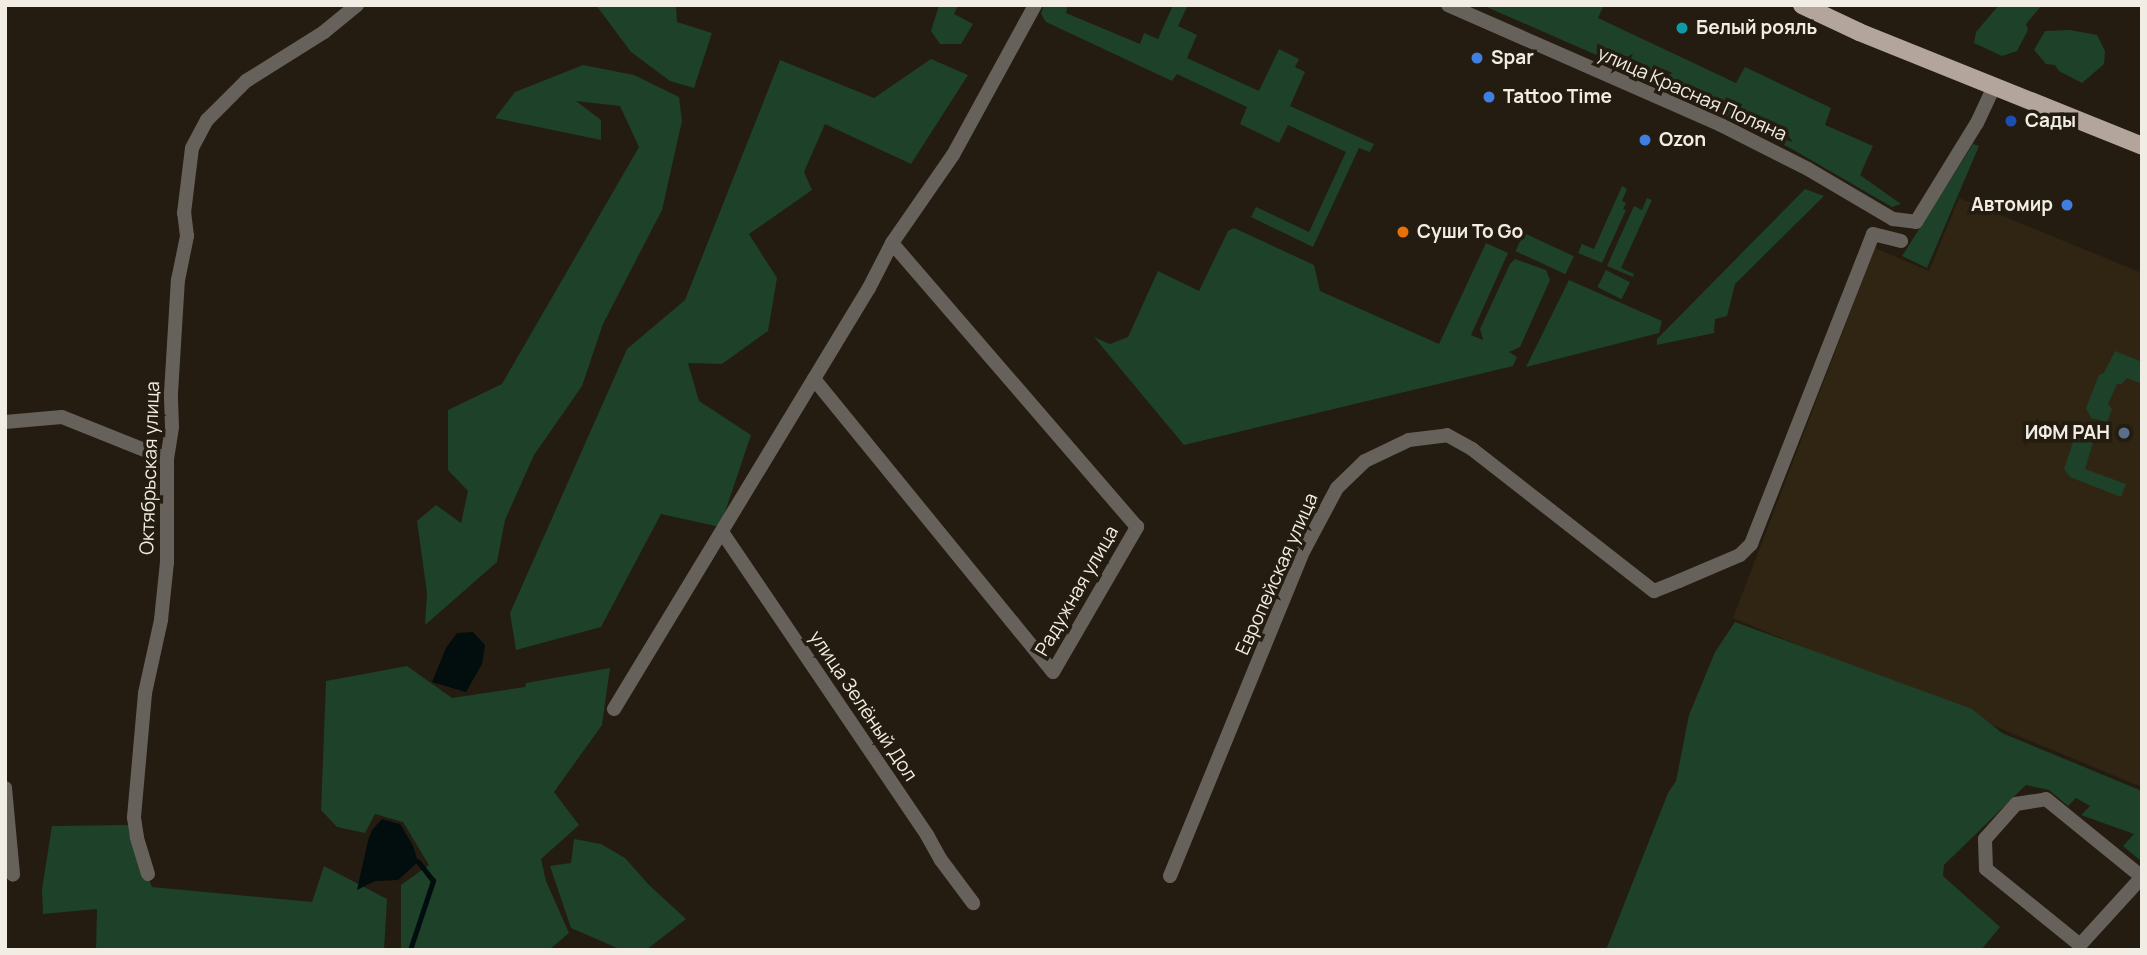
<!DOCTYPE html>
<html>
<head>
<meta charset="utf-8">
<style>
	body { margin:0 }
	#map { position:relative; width:2147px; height:955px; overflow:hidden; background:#241c10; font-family:Manrope,sans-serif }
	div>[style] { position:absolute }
	.built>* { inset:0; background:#302513 }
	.green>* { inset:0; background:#1d4129; transform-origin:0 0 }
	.water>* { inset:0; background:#020d0e }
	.stream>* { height:4.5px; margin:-2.25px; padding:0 2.25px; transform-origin:2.25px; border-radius:2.25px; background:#020d0e }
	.minor>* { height:14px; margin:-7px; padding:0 7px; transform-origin:7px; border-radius:7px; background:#67615c }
	.primary>* { height:18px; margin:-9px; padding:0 9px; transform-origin:9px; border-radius:9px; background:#b3a59b }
	.dots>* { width:19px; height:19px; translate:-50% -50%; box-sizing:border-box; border:4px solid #241c10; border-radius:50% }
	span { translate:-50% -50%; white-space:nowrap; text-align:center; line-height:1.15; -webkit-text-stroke:7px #241c10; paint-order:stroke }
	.poi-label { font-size:19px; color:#f2ede4; font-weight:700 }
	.left { translate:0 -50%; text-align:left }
	.right { translate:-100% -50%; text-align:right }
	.street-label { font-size:19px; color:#f2ede4 }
	.frame { position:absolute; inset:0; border:7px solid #f2ede4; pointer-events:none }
</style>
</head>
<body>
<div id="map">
	<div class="built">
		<i style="clip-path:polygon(1959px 198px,2142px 273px,2142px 787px,1733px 618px,1875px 248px,1929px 271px)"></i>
	</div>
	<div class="green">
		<i style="clip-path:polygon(596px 5px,676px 5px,677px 22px,712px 33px,694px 88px,670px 81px,631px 52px)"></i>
		<i style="clip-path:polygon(939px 5px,958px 5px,954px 14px,973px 24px,961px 44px,940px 44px,931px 31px)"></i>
		<i style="clip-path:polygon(1044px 5px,1068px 5px,1066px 13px,1140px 44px,1144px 33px,1158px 39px,1173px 5px,1188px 5px,1178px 26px,1197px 35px,1187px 58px,1259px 91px,1279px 49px,1299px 59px,1295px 67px,1305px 72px,1290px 106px,1374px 144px,1370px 152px,1359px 148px,1313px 247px,1251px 217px,1256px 207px,1309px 232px,1346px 152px,1288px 125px,1279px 143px,1240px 124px,1247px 107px,1177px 74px,1172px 81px,1046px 22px,1041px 14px)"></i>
		<i style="clip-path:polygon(1482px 5px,1604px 5px,1598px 18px,1736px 83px,1745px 67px,1831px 108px,1825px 125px,1873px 146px,1860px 175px,1901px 204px,1892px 207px,1792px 149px,1665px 85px)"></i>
		<i style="clip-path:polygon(1999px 5px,2042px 5px,2026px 24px,2028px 30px,2017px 51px,2002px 56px,1974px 43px,1976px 32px)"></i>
		<i style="clip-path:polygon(2070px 30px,2097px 35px,2105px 51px,2104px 64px,2082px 83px,2059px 71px,2055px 65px,2046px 64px,2034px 50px,2045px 31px)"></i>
		<i style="clip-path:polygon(931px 59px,968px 75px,911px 164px,825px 124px,804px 172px,812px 190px,749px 234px,777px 278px,768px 331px,722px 364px,688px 363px,699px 401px,751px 435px,720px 527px,661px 514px,601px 627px,516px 650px,510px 613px,627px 349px,685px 300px,780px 60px,874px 98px)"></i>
		<i style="clip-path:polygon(583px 65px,634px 75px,679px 97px,682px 121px,662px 210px,603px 324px,582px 386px,534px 455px,505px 520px,497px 562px,425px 625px,427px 593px,417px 521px,436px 505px,461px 523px,468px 491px,448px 470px,448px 410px,502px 384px,639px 147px,620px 106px,576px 101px,601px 120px,601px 140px,495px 118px,515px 92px)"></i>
		<i style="clip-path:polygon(1973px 144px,1979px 146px,1927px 268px,1902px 256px)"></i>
		<i style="clip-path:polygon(1622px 186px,1627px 189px,1622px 201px,1626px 203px,1623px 209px,1626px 210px,1602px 263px,1578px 253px,1582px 244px,1594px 249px)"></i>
		<i style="clip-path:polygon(1805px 189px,1824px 196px,1735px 284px,1727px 316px,1715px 319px,1714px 333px,1657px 345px,1657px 339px)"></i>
		<i style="clip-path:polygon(1647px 198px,1652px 200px,1621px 268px,1634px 274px,1633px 277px,1607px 266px,1634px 206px,1642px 210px)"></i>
		<i style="clip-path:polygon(1234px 228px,1314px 265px,1320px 291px,1439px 344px,1486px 243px,1508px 253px,1471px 335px,1483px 340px,1480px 329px,1510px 264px,1515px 259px,1546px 270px,1550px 280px,1520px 347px,1509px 352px,1517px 357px,1513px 366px,1184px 445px,1094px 337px,1110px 344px,1128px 337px,1158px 271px,1199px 291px,1228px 231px)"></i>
		<i style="left:1524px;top:233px;width:55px;height:20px;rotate:25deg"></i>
		<i style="left:1606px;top:270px;width:27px;height:19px;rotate:27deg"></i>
		<i style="clip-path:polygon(1569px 280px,1662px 321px,1659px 333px,1526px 367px)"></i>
		<i style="clip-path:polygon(2115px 351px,2142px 362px,2142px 384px,2127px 378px,2122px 384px,2117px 384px,2108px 404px,2112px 409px,2107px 422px,2091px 418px,2086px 408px,2099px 375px,2104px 373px)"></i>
		<i style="clip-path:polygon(2075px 436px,2093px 443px,2085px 469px,2126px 484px,2121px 497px,2070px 477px,2064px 469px)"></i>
		<i style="clip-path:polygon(1735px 622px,1972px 709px,2002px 733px,2142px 791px,2142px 862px,2123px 846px,2134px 834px,2081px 815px,2090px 806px,2076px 798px,2068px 806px,2049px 790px,2026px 785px,1944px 865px,1943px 876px,2000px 927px,1981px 950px,1606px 950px,1668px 793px,1676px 781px,1689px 715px,1715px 652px)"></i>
		<i style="clip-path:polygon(407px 666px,452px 698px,525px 687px,526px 683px,610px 668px,602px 725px,554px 792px,579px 825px,541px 859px,546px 881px,569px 933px,549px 950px,401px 950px,401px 885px,429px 865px,403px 822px,375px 814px,365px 833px,337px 827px,321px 810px,326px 681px)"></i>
		<i style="clip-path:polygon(128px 825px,152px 887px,312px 902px,324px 866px,387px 899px,384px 950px,96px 950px,97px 909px,43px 914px,42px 889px,52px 826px)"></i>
		<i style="clip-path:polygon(574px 839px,601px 844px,625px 858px,649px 885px,686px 919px,646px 950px,622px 950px,571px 928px,550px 866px,571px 863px)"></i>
	</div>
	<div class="water">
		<i style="clip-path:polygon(473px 632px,485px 645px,482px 664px,466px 692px,432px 682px,446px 648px,457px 633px)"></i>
		<i style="clip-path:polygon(382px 819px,400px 824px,413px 846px,418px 862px,398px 880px,375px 881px,357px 890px,368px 841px,372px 830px)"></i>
	</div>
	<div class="stream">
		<i style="left:410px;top:950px;width:73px;rotate:-71.6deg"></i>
		<i style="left:433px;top:881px;width:24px;rotate:-128deg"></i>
	</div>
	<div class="minor">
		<i style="left:1448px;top:5px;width:298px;rotate:23.7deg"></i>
		<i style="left:1721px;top:125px;width:97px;rotate:26.8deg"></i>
		<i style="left:1808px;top:169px;width:99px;rotate:30.5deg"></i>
		<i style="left:1893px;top:219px;width:23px;rotate:7deg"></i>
		<i style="left:1916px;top:222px;width:116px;rotate:-58.4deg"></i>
		<i style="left:1977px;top:123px;width:40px;rotate:-65deg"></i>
		<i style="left:814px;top:379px;width:378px;rotate:50.8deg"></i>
		<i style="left:1053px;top:672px;width:168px;rotate:-59.9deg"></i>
		<i style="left:1137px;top:527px;width:375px;rotate:-130.8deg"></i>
		<i style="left:5px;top:422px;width:57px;rotate:-5deg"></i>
		<i style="left:62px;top:417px;width:113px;rotate:21.8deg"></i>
		<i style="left:722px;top:532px;width:366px;rotate:55.9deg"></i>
		<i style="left:927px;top:835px;width:29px;rotate:61deg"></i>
		<i style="left:941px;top:860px;width:54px;rotate:53.3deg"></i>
		<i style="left:614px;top:709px;width:492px;rotate:-58.8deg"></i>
		<i style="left:869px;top:288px;width:51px;rotate:-62.9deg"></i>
		<i style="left:892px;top:243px;width:107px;rotate:-55.3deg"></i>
		<i style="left:953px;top:155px;width:171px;rotate:-61.3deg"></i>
		<i style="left:5px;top:788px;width:87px;rotate:84.7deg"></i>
		<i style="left:2046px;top:799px;width:124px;rotate:39.1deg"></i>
		<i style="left:2142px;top:877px;width:92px;rotate:132.4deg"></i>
		<i style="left:2080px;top:945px;width:121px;rotate:-141deg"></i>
		<i style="left:1986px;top:869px;width:30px;rotate:-92deg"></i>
		<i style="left:1985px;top:839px;width:47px;rotate:-48.5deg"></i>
		<i style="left:2016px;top:804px;width:30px;rotate:-9deg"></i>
		<i style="left:148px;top:874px;width:39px;rotate:-107deg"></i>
		<i style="left:137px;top:837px;width:20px;rotate:-99deg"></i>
		<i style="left:134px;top:817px;width:124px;rotate:-84.9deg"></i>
		<i style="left:145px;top:693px;width:75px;rotate:-77.6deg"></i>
		<i style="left:161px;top:620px;width:58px;rotate:-84.1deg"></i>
		<i style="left:167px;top:562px;width:103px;rotate:-90deg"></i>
		<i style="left:167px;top:459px;width:32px;rotate:-81deg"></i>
		<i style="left:172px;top:427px;width:34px;rotate:-92deg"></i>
		<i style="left:171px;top:393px;width:113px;rotate:-86.5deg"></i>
		<i style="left:178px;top:280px;width:45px;rotate:-78.4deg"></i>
		<i style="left:187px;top:236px;width:23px;rotate:-97deg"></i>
		<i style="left:184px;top:213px;width:65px;rotate:-83deg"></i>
		<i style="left:192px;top:148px;width:32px;rotate:-62deg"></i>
		<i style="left:207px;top:120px;width:55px;rotate:-45deg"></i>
		<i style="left:246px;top:81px;width:92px;rotate:-32.1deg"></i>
		<i style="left:324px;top:32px;width:43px;rotate:-39.3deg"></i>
		<i style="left:1170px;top:876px;width:352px;rotate:-67.7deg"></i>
		<i style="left:1304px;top:550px;width:70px;rotate:-62deg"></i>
		<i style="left:1337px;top:488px;width:39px;rotate:-44deg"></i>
		<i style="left:1365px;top:461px;width:49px;rotate:-25.5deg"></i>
		<i style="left:1409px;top:440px;width:38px;rotate:-7deg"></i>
		<i style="left:1447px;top:435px;width:29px;rotate:29deg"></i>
		<i style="left:1472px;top:449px;width:231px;rotate:38deg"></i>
		<i style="left:1654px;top:591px;width:27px;rotate:-22deg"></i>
		<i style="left:1679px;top:581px;width:66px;rotate:-23.1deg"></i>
		<i style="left:1740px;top:555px;width:16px;rotate:-45deg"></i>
		<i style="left:1751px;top:544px;width:333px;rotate:-68.5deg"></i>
		<i style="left:1873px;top:234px;width:29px;rotate:14deg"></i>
	</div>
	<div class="primary">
		<i style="left:1802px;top:5px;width:63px;rotate:25.3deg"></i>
		<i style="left:1859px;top:32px;width:305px;rotate:21.9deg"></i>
	</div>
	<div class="dots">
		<i style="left:1682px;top:28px;background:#0f9aa8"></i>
		<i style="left:1477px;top:58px;background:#3f7fe0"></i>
		<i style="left:1489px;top:97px;background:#3f7fe0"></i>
		<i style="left:2011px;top:121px;background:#1a4fb4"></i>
		<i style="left:1645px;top:140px;background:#3f7fe0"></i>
		<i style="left:2067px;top:205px;background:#3f7fe0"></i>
		<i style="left:1403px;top:232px;background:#e8710a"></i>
		<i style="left:2124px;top:433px;background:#5c6f8a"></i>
	</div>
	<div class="poi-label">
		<span class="left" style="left:1696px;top:28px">Белый рояль</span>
		<span class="left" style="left:1491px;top:58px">Spar</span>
		<span class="left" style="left:1503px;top:97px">Tattoo Time</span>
		<span class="left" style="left:2025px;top:121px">Сады</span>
		<span class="left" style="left:1659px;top:140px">Ozon</span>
		<span class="right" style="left:2053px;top:205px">Автомир</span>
		<span class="left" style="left:1417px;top:232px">Суши To Go</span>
		<span class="right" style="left:2110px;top:433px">ИФМ РАН</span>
	</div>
	<div class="street-label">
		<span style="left:1692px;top:94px;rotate:24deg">улица Красная Поляна</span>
		<span style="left:150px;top:468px;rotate:-88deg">Октябрьская улица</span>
		<span style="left:1277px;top:574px;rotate:-66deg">Европейская улица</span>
		<span style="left:1077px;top:591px;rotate:-60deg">Радужная улица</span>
		<span style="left:863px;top:706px;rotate:56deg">улица Зелёный Дол</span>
	</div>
	<div class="frame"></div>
</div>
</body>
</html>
